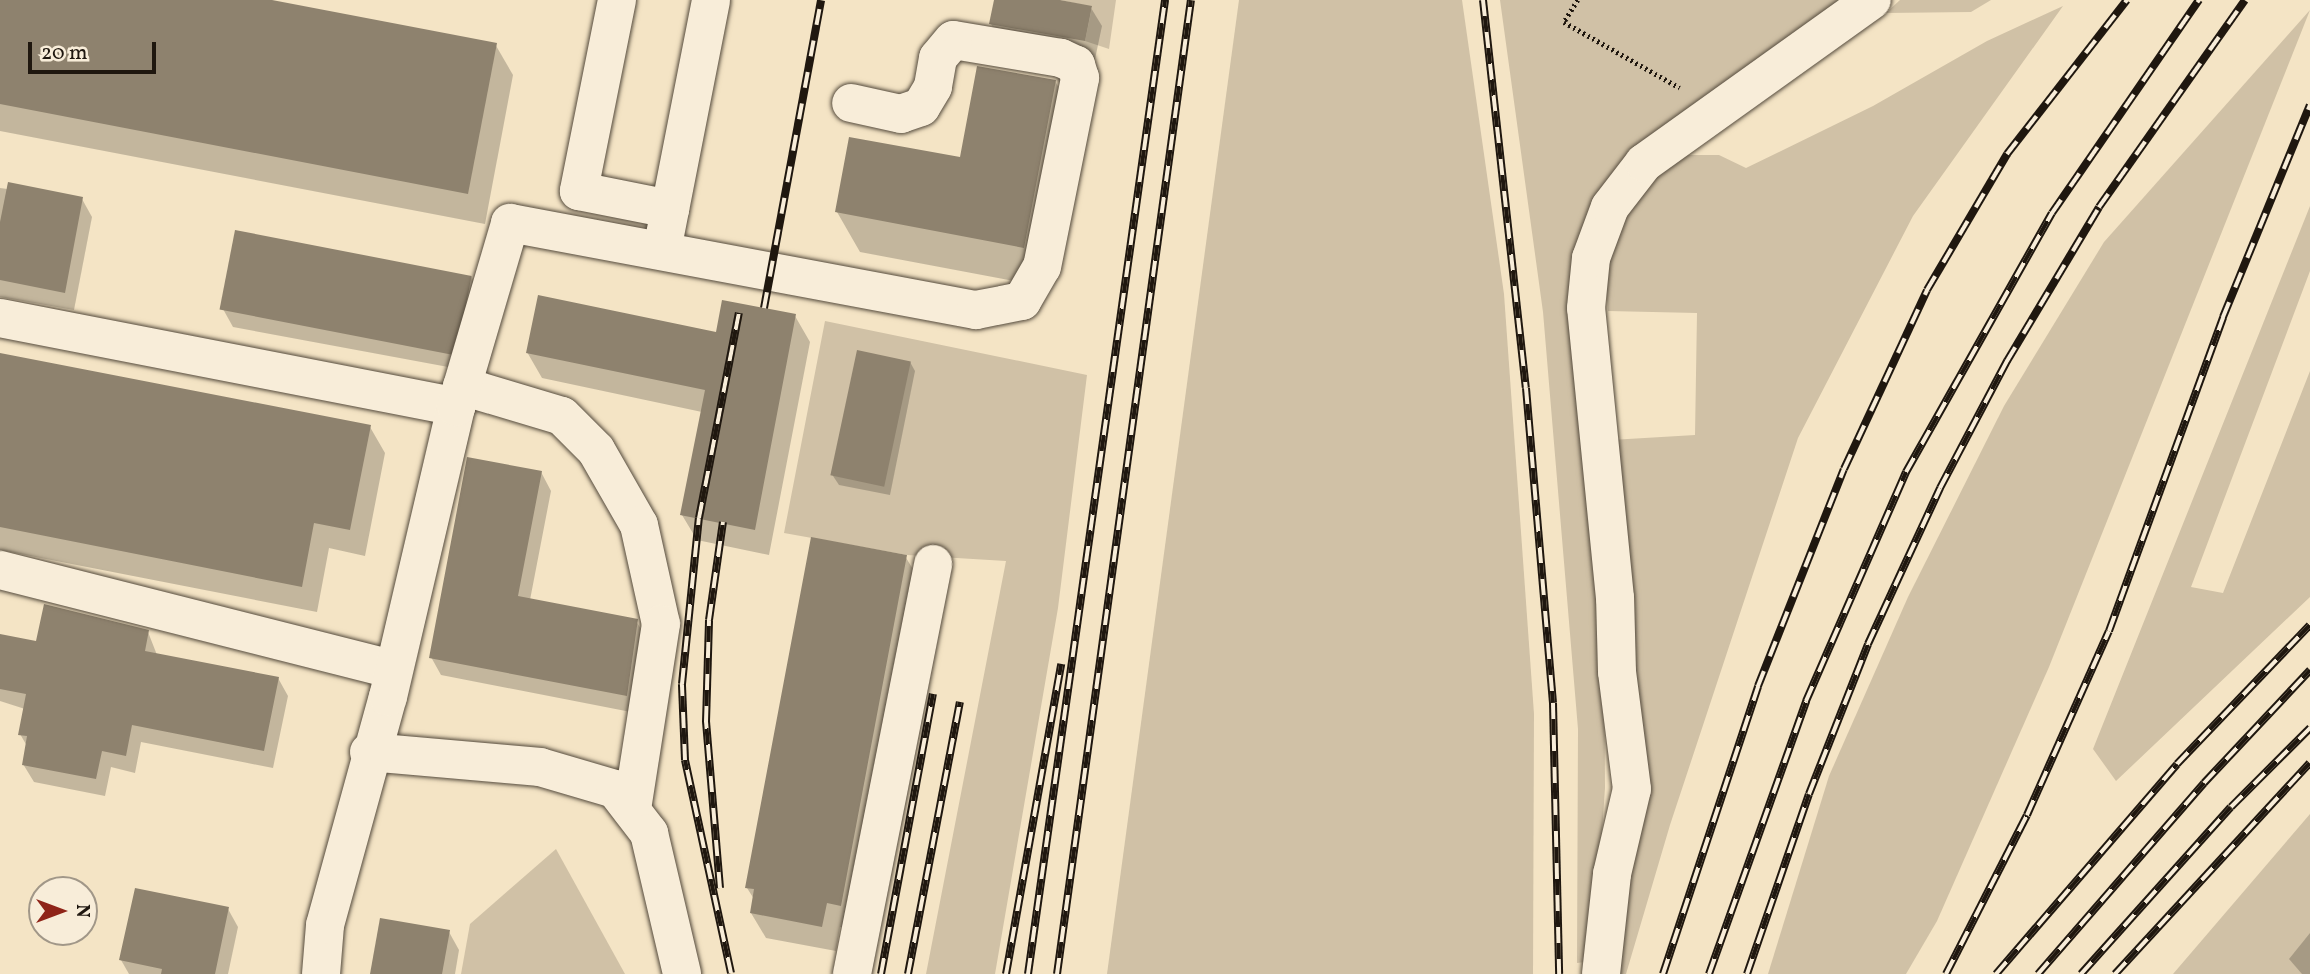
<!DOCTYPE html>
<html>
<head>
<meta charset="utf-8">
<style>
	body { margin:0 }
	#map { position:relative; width:2310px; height:974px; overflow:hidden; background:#f4e4c5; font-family:Vollkorn,serif }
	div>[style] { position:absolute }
	.green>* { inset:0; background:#d0c1a6 }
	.shadow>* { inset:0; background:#0003 }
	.building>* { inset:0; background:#8e826e; transform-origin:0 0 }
	.path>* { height:4.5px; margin-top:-2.25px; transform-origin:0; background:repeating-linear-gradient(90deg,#1f170f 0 2px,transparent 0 5.5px) }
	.roads { filter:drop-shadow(0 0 2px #544a3c) drop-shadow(0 0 2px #544a3c) }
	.minor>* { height:38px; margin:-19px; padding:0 19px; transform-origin:19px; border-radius:19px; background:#f8edd9 }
	.rail>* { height:8px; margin-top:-4px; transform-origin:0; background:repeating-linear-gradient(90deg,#f8edd9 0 16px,#1f170f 0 32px); box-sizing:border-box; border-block:2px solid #1f170f }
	span { translate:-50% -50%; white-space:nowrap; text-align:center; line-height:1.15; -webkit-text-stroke:5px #f8edd9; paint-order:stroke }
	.north { position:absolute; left:28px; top:876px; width:70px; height:70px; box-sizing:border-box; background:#f8edd9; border:2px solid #a19788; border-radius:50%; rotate:90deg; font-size:19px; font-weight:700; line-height:28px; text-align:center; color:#1f170f }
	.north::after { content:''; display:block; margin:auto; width:24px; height:32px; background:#8f2418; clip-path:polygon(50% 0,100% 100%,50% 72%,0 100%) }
	.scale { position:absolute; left:28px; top:42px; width:128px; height:32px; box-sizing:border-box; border:4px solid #1f170f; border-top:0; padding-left:9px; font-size:21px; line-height:24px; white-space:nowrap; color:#1f170f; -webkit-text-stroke:5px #f8edd9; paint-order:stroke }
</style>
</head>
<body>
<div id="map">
	<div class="green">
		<i style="clip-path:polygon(1060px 0,1116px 0,1109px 49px,1085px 41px,1092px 7px)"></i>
		<i style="clip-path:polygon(1239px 0,1462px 0,1504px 294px,1534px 714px,1533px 974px,1107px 974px)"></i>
		<i style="clip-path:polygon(1500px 0,1852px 0,1601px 206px,1605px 788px,1593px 961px,1577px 963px,1578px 729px,1543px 312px)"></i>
		<i style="clip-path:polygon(1900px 0,1991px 0,1971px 12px,1886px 13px)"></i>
		<i style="clip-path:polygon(2063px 6px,1913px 216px,1798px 438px,1670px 825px,1626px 974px,1610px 974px,1637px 802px,1611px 440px,1695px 435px,1697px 313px,1608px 311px,1604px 262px,1634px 188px,1686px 155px,1719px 155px,1746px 168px,1873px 106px,1987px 41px)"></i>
		<i style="clip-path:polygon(2310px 10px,2049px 667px,1937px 921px,1906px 974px,1768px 974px,1829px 776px,1908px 597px,2004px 406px,2104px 242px)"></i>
		<i style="clip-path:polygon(2310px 206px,2310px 271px,2191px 587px,2223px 593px,2310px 371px,2310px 597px,2116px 781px,2093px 749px)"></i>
		<i style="clip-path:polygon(825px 321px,1087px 375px,1058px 608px,995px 974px,926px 974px,1006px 561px,907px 555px,784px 533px)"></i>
		<i style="clip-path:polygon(2310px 814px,2310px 974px,2173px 974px)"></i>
		<i style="clip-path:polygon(556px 849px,625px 974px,461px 974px,470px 924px)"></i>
	</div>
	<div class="shadow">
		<i style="clip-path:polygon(0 0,262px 0,495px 44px,513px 75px,485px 224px,0 131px)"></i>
		<i style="clip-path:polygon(995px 0,1051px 0,1091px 8px,1102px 26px,1095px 59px,1001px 42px,991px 24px)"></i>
		<i style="clip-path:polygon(1055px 81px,1078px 122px,1046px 287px,860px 252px,837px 212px,962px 159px)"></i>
		<i style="clip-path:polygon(0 188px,82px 199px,92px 217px,74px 310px,0 297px)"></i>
		<i style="clip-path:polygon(471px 276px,481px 294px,459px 369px,233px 327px,223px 309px)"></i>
		<i style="clip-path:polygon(795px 316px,810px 342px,769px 555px,697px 540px,682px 515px,702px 412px,542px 378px,527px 352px,717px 335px)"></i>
		<i style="clip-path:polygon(0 354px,370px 427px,385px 453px,365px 556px,329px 548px,317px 612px,0 550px)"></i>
		<i style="clip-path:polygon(910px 362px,915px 371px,890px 495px,839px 485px,833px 476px)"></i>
		<i style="clip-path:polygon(541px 472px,551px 491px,530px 600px,636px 621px,647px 639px,636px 713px,441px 675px,431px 657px)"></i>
		<i style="clip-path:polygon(905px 556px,920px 581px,855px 930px,840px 927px,836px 951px,766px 938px,751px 913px,754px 899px,747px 888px)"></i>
		<i style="clip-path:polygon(148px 632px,157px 655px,278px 678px,288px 696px,273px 768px,141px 742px,135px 773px,111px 767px,105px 796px,34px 782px,23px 764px,27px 746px,20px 734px,25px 709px,0 701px,0 642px,38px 643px)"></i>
		<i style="clip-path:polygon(228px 909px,238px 927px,228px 974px,129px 974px,121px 960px)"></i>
		<i style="clip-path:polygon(449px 932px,459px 950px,455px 974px,372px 974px)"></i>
		<i style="clip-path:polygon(2310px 933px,2310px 974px,2302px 974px,2289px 959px)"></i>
	</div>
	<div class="building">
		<i style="clip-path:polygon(0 0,272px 0,497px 43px,468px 194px,0 104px)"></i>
		<i style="clip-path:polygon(994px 0,1060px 0,1092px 6px,1085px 41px,989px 24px)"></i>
		<i style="clip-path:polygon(977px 66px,1056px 80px,1024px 248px,835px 212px,849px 137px,960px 157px)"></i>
		<i style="clip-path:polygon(8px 182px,83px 197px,65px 293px,0 280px,0 222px)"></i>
		<i style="left:235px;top:230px;width:241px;height:81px;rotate:11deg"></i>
		<i style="clip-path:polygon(538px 295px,716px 332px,722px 300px,796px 314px,755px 530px,680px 515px,705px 390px,526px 353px)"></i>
		<i style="left:857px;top:350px;width:55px;height:128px;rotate:12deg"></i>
		<i style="clip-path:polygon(0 353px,371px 425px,350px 530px,314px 523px,302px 587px,0 527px)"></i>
		<i style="clip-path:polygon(467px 457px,542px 471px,518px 596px,638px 619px,627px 696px,429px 658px)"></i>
		<i style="clip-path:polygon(811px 537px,907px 555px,841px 906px,827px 903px,822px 927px,750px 913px,754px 889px,745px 888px)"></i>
		<i style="clip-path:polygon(44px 604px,149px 630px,145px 651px,279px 677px,264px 751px,132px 725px,126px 756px,102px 751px,96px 779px,22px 765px,27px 736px,18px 735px,26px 694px,0 689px,0 634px,36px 641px)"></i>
		<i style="clip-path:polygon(135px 888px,229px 907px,215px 974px,161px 974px,162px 969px,119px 960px)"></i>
		<i style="clip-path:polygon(380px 918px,450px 930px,442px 974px,370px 974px)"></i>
	</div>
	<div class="path">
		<i style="left:1578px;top:0;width:26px;rotate:122deg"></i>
		<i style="left:1564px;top:22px;width:133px;rotate:29.6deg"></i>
	</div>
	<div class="roads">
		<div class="minor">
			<i style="left:617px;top:0;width:195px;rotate:101.3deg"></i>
			<i style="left:579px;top:191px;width:93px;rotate:11.2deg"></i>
			<i style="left:665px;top:235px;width:239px;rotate:-78.9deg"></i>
			<i style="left:0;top:318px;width:465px;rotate:11deg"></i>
			<i style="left:462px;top:386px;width:104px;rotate:16.7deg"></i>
			<i style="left:562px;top:416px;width:48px;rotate:45deg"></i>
			<i style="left:596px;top:450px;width:86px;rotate:60.2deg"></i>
			<i style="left:639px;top:525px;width:101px;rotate:77.5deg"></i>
			<i style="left:661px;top:624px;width:188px;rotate:98.9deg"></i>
			<i style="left:0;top:570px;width:406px;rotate:14.2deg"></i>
			<i style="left:369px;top:752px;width:172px;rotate:5deg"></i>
			<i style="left:540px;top:767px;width:78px;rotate:16.3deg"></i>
			<i style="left:615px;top:789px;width:56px;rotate:52.3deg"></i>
			<i style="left:649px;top:833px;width:145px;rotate:76.8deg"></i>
			<i style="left:321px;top:974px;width:49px;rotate:-85.3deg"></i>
			<i style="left:325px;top:925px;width:237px;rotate:-74.6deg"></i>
			<i style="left:388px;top:697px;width:298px;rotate:-76.8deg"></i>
			<i style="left:456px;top:407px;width:192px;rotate:-73.6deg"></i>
			<i style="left:510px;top:223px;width:474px;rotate:10.6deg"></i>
			<i style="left:976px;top:310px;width:47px;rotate:-11.1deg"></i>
			<i style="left:1022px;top:301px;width:39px;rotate:-60deg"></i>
			<i style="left:1042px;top:267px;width:193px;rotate:-78.6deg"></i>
			<i style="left:1080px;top:78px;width:14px;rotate:-107deg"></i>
			<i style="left:1076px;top:65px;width:17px;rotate:-155deg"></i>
			<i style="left:1061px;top:58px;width:109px;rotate:-170.5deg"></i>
			<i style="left:953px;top:40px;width:23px;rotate:130deg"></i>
			<i style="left:938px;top:58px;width:29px;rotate:100deg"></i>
			<i style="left:933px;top:87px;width:23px;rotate:121deg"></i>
			<i style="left:921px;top:107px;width:21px;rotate:161deg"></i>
			<i style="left:901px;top:114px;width:51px;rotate:-167.6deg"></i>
			<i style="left:852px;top:974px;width:418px;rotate:-78.8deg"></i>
			<i style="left:1601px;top:974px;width:101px;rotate:-83.7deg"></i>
			<i style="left:1612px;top:874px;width:87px;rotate:-76.8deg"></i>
			<i style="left:1632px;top:789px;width:118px;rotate:-97.3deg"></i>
			<i style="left:1617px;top:672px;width:74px;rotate:-91.5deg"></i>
			<i style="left:1615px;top:598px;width:291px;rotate:-95.7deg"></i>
			<i style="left:1586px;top:308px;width:50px;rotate:-84.3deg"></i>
			<i style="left:1591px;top:258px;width:54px;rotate:-69.6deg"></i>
			<i style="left:1610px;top:207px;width:56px;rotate:-52.3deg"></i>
			<i style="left:1644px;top:163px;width:280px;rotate:-35.6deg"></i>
		</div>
	</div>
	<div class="rail">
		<i style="left:1483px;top:0;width:390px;rotate:83.7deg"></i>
		<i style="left:1526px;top:388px;width:316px;rotate:85.1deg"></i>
		<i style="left:1553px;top:703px;width:271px;rotate:88.7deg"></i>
		<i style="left:764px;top:308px;width:313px;rotate:-79.5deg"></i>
		<i style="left:720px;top:888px;width:167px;rotate:-94.8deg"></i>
		<i style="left:706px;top:722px;width:102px;rotate:-88.3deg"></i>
		<i style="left:709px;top:620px;width:99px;rotate:-81.9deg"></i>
		<i style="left:731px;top:973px;width:218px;rotate:-102.2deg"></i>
		<i style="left:685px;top:760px;width:76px;rotate:-92.3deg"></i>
		<i style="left:682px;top:684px;width:167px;rotate:-84.2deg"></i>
		<i style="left:699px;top:518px;width:209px;rotate:-79deg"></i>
		<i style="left:881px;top:974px;width:285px;rotate:-79.5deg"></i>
		<i style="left:908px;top:974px;width:277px;rotate:-79.2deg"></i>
		<i style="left:1006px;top:974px;width:315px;rotate:-79.9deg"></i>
		<i style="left:1028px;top:974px;width:984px;rotate:-81.99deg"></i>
		<i style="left:1057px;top:974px;width:983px;rotate:-82.17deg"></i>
		<i style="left:1663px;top:974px;width:303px;rotate:-71.7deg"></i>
		<i style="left:1758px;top:686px;width:233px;rotate:-68.4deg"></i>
		<i style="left:1844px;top:469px;width:197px;rotate:-65.1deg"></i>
		<i style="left:1927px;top:290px;width:158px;rotate:-59.5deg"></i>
		<i style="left:2007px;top:154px;width:195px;rotate:-52.1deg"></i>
		<i style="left:1709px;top:974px;width:290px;rotate:-70.4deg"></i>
		<i style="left:1806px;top:701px;width:250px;rotate:-66.4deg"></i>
		<i style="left:1906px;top:472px;width:297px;rotate:-60.6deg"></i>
		<i style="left:2052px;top:213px;width:259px;rotate:-55.4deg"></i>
		<i style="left:1747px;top:974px;width:190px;rotate:-71deg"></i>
		<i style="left:1809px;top:794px;width:161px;rotate:-68.5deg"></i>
		<i style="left:1868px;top:644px;width:172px;rotate:-65.2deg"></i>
		<i style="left:1940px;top:488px;width:144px;rotate:-62.2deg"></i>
		<i style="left:2007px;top:361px;width:179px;rotate:-59.1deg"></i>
		<i style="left:2099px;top:207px;width:253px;rotate:-54.8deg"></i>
		<i style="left:1946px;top:974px;width:178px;rotate:-63deg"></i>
		<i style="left:2027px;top:815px;width:201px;rotate:-66deg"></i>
		<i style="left:2109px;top:631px;width:334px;rotate:-70deg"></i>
		<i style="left:2223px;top:317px;width:229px;rotate:-67.7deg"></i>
		<i style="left:1996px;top:974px;width:277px;rotate:-49.2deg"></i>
		<i style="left:2177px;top:764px;width:192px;rotate:-46.3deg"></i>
		<i style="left:2038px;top:974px;width:253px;rotate:-49deg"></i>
		<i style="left:2204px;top:783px;width:155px;rotate:-46.8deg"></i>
		<i style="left:2081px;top:974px;width:224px;rotate:-48.1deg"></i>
		<i style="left:2231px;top:807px;width:112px;rotate:-45deg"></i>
		<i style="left:2115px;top:974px;width:287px;rotate:-47.3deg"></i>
	</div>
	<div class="north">N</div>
	<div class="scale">20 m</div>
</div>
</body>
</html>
